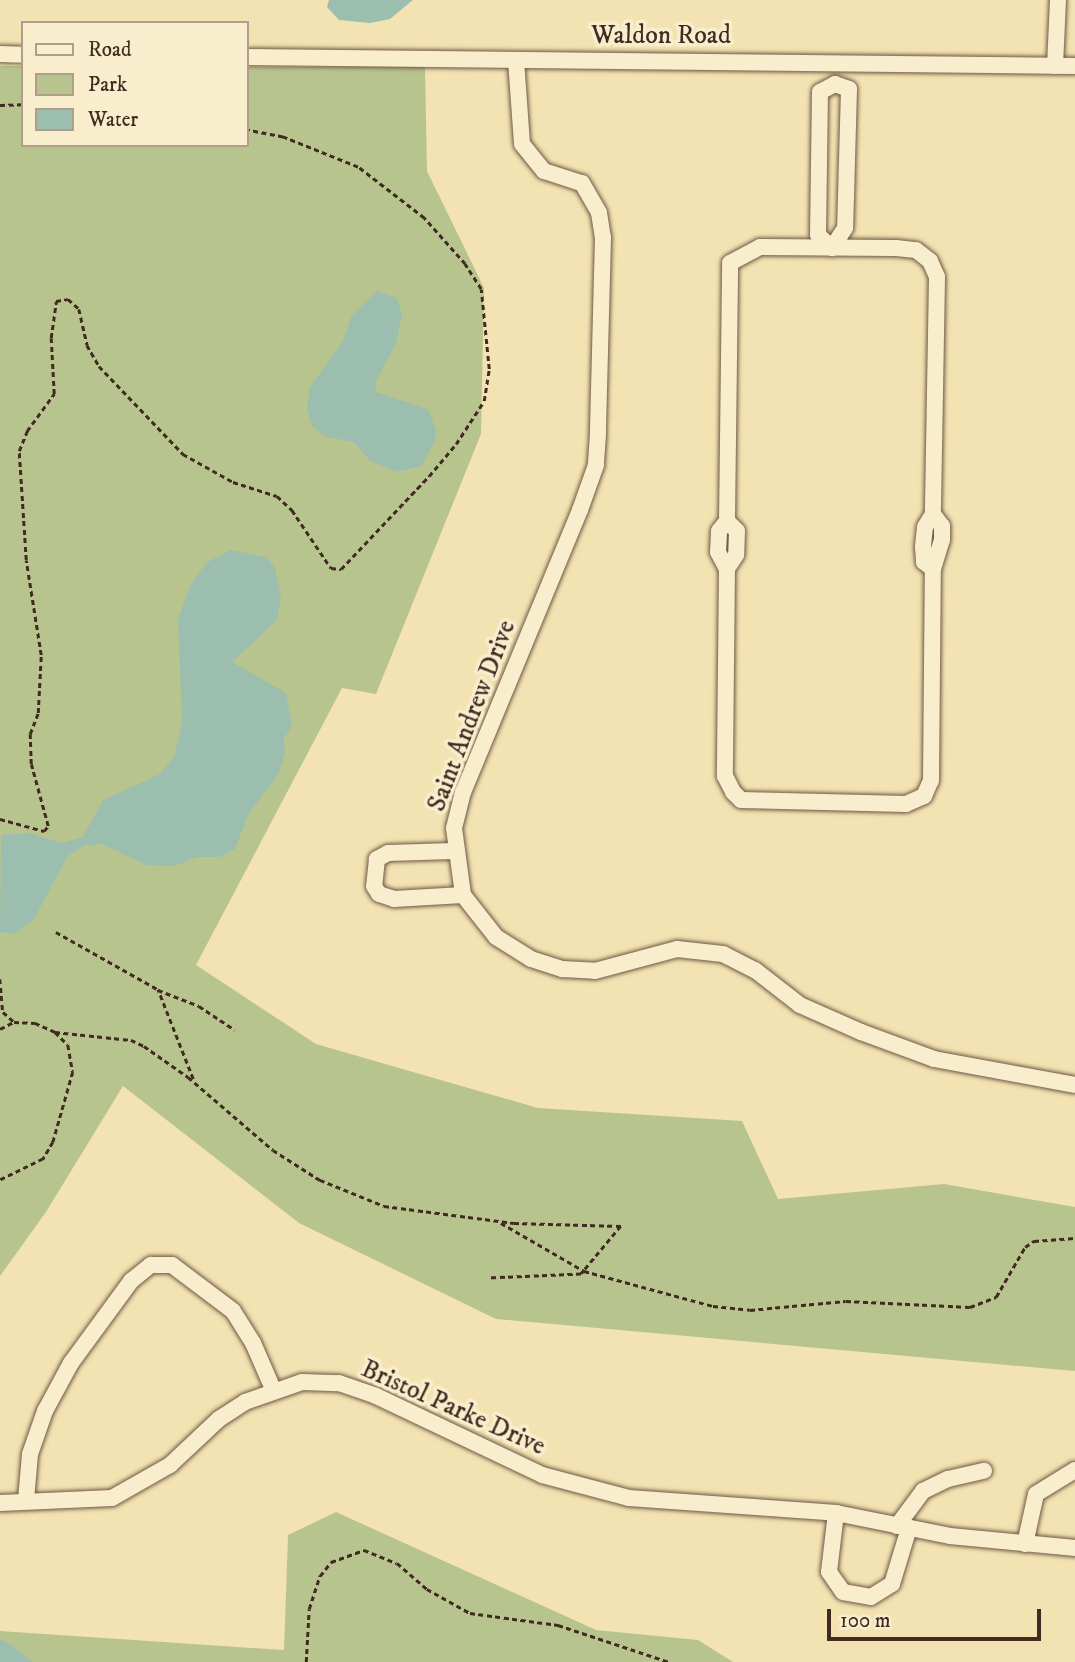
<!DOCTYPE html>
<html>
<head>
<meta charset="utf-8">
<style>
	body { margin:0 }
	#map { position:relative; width:1075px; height:1662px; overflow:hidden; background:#f4e3b2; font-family:"IM FELL DW Pica",serif }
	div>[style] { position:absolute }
	.green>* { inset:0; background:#b8c48e }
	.water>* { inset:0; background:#9cbeaf }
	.path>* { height:2.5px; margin-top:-1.25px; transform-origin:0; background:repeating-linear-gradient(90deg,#422a21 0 5px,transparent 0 8.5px) }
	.roads { filter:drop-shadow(0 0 2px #6e5845) drop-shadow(0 0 2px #6e5845) }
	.minor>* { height:16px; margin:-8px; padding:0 8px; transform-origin:8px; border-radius:8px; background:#f8edcd }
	span { translate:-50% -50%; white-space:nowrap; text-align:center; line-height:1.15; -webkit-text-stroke:7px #f8edcd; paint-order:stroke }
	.street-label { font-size:26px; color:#422a21 }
	.legend { position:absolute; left:21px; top:21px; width:228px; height:126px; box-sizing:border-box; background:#f8edcd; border:2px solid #af9f88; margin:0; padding:9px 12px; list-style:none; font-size:21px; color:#422a21 }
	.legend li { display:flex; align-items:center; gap:14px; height:35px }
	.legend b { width:35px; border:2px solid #af9f88 }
	.scale { position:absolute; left:827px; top:1609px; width:214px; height:32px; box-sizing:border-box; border:4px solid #422a21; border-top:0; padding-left:9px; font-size:21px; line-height:24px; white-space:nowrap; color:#422a21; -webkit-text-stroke:5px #f8edcd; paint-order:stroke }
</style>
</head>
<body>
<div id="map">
	<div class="green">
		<i style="clip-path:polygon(0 66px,23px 66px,23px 145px,247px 145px,247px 67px,425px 67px,427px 171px,484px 288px,481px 434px,376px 694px,342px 688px,196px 965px,316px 1044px,538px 1108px,742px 1121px,778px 1199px,944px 1184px,1075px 1207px,1075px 1371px,496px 1319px,299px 1223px,123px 1086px,46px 1212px,0 1276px)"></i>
		<i style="clip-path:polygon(336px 1512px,596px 1630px,698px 1640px,733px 1662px,0 1662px,0 1631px,284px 1650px,288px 1535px)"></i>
	</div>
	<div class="water">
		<i style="clip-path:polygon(329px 0,413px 0,390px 19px,370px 23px,339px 20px,327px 7px)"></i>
		<i style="clip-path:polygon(377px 291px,397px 298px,402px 314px,396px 343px,376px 381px,376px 392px,428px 409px,436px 430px,435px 441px,421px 466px,397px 472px,370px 461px,354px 442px,326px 437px,312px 426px,307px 408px,310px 387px,343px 341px,352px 315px)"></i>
		<i style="clip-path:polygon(231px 550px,266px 557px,275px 568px,281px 597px,277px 620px,232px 662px,286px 693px,292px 726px,284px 739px,285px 753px,278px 775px,248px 815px,235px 849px,219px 857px,197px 857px,175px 866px,146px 865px,102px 844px,83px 846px,67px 857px,34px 919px,14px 934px,0 932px,1px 835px,29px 833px,62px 843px,83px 837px,103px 800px,160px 774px,174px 757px,182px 722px,178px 620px,191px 584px,206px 563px)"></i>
		<i style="clip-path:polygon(0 1639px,10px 1644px,33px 1662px,0 1662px)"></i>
	</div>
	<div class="path">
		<i style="left:0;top:105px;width:23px;rotate:-2deg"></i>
		<i style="left:0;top:819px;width:46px;rotate:15.3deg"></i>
		<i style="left:44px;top:831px;width:6px;rotate:-51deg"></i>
		<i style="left:48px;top:826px;width:64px;rotate:-105.3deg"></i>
		<i style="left:31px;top:764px;width:30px;rotate:-92deg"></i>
		<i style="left:30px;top:734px;width:22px;rotate:-69deg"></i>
		<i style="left:38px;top:713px;width:58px;rotate:-87deg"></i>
		<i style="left:41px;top:655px;width:96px;rotate:-99deg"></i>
		<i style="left:26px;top:560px;width:109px;rotate:-93.7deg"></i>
		<i style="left:19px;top:451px;width:22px;rotate:-68deg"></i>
		<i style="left:27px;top:431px;width:46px;rotate:-53.9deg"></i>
		<i style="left:54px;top:394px;width:56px;rotate:-93.1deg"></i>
		<i style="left:51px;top:338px;width:37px;rotate:-82deg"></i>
		<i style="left:56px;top:301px;width:12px;rotate:-9deg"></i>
		<i style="left:68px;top:299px;width:15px;rotate:42deg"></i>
		<i style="left:79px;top:309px;width:37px;rotate:77deg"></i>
		<i style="left:87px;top:345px;width:24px;rotate:60deg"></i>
		<i style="left:99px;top:366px;width:122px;rotate:46.3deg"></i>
		<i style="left:183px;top:454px;width:57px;rotate:29.2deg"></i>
		<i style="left:233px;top:482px;width:46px;rotate:17.7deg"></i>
		<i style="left:277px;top:496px;width:21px;rotate:43deg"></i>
		<i style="left:292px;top:510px;width:70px;rotate:56.1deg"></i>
		<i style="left:331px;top:568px;width:10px;rotate:6deg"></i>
		<i style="left:341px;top:569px;width:128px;rotate:-46.6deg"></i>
		<i style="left:429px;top:476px;width:42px;rotate:-49.8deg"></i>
		<i style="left:456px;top:444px;width:51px;rotate:-56.9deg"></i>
		<i style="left:484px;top:401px;width:32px;rotate:-81deg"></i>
		<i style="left:489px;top:369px;width:80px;rotate:-95.7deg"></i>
		<i style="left:481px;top:289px;width:30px;rotate:-123deg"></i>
		<i style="left:465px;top:264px;width:62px;rotate:-131.7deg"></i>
		<i style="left:424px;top:218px;width:83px;rotate:-142.3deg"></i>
		<i style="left:358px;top:167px;width:81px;rotate:-158.2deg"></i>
		<i style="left:283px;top:137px;width:37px;rotate:-169deg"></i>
		<i style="left:56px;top:932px;width:118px;rotate:29.4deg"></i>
		<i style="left:0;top:979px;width:33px;rotate:85deg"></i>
		<i style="left:3px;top:1012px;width:15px;rotate:42deg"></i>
		<i style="left:0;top:1029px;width:16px;rotate:-27deg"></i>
		<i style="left:14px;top:1022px;width:21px;rotate:3deg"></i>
		<i style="left:35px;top:1023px;width:22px;rotate:24deg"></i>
		<i style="left:55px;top:1032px;width:18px;rotate:45deg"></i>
		<i style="left:68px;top:1045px;width:27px;rotate:80deg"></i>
		<i style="left:73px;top:1072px;width:73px;rotate:105.9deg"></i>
		<i style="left:53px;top:1142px;width:20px;rotate:120deg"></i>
		<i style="left:43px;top:1159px;width:48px;rotate:154deg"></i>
		<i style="left:55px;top:1032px;width:76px;rotate:6deg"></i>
		<i style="left:131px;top:1040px;width:14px;rotate:25deg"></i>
		<i style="left:144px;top:1046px;width:54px;rotate:35.2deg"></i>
		<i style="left:188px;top:1077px;width:112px;rotate:40.7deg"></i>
		<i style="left:273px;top:1150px;width:56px;rotate:32.6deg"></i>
		<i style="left:320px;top:1180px;width:69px;rotate:22.1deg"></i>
		<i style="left:384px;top:1206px;width:131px;rotate:7.5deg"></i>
		<i style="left:514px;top:1223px;width:107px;rotate:1.6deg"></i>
		<i style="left:621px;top:1226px;width:62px;rotate:129.8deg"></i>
		<i style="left:581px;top:1274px;width:93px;rotate:177.5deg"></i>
		<i style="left:193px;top:1079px;width:96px;rotate:-111.5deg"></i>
		<i style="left:158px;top:990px;width:44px;rotate:21.3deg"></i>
		<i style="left:199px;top:1006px;width:43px;rotate:33.7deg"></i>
		<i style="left:501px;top:1223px;width:96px;rotate:30deg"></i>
		<i style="left:584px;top:1271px;width:134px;rotate:15.2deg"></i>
		<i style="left:713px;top:1306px;width:37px;rotate:6deg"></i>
		<i style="left:750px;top:1310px;width:96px;rotate:-5.4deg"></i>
		<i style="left:846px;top:1301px;width:124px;rotate:2.8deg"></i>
		<i style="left:970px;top:1307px;width:28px;rotate:-21deg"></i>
		<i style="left:996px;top:1297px;width:58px;rotate:-59.9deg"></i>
		<i style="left:1025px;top:1247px;width:11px;rotate:-34deg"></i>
		<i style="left:1034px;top:1241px;width:41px;rotate:-4.2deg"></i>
		<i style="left:306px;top:1662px;width:53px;rotate:-86.8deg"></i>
		<i style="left:309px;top:1609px;width:35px;rotate:-72deg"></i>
		<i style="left:320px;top:1576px;width:18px;rotate:-52deg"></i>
		<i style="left:331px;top:1562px;width:35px;rotate:-20deg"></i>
		<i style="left:364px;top:1550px;width:35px;rotate:22deg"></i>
		<i style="left:397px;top:1563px;width:40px;rotate:41deg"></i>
		<i style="left:427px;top:1589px;width:49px;rotate:29.2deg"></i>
		<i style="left:470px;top:1613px;width:89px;rotate:7.8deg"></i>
		<i style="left:558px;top:1625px;width:117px;rotate:18.4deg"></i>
	</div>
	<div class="roads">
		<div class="minor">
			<i style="left:0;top:54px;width:23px;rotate:2deg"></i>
			<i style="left:247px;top:57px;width:828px;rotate:0.62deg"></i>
			<i style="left:516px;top:60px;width:84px;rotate:85.9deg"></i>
			<i style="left:522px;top:144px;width:35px;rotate:51deg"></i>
			<i style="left:544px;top:171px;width:40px;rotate:18deg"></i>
			<i style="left:582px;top:183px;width:34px;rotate:60deg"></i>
			<i style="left:599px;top:213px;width:24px;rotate:81deg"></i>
			<i style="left:603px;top:237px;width:197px;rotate:91.5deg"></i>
			<i style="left:598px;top:434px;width:31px;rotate:94deg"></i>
			<i style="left:596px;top:465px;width:48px;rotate:109.6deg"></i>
			<i style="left:580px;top:510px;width:305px;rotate:112.5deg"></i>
			<i style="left:463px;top:792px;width:37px;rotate:104deg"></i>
			<i style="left:454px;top:828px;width:68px;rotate:82.3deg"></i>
			<i style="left:463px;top:895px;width:53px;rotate:51.8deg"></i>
			<i style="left:496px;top:937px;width:41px;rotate:32.2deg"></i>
			<i style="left:531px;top:959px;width:33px;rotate:18deg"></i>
			<i style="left:562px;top:969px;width:33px;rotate:3deg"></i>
			<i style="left:595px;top:971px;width:85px;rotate:-15deg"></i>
			<i style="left:677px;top:949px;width:46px;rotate:6.2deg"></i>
			<i style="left:723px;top:954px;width:36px;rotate:27deg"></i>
			<i style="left:755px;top:970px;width:57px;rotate:37.9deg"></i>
			<i style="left:800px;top:1005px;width:67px;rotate:23.9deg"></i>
			<i style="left:861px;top:1032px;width:78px;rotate:20.3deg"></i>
			<i style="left:934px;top:1059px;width:143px;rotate:10.4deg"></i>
			<i style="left:1055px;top:66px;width:66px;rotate:-87.4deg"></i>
			<i style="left:835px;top:84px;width:15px;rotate:20deg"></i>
			<i style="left:849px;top:89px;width:139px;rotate:91.6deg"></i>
			<i style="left:845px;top:228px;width:24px;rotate:123deg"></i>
			<i style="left:832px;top:248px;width:19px;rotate:-137deg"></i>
			<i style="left:818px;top:235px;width:143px;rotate:-89.2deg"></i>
			<i style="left:820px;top:92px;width:17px;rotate:-28deg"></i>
			<i style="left:727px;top:521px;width:14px;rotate:45deg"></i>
			<i style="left:737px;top:531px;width:24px;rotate:92deg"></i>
			<i style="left:736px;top:555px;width:17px;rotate:123deg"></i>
			<i style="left:727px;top:569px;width:19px;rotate:-118deg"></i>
			<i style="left:718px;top:552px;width:21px;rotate:-87deg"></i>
			<i style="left:719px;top:531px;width:13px;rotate:-51deg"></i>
			<i style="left:727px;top:521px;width:258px;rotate:-89.3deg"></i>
			<i style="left:730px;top:263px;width:34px;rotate:-28deg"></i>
			<i style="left:760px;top:247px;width:136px;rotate:0.4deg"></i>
			<i style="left:896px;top:248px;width:20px;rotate:6deg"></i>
			<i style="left:916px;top:250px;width:18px;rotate:38deg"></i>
			<i style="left:930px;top:261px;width:17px;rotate:66deg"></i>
			<i style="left:937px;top:277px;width:237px;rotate:91deg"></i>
			<i style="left:727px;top:569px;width:207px;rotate:90.6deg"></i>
			<i style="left:725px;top:776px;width:18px;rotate:63deg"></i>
			<i style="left:733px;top:792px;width:11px;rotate:45deg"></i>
			<i style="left:741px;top:800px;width:165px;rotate:1.4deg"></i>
			<i style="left:906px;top:804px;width:20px;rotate:-24deg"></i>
			<i style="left:924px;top:796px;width:17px;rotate:-66deg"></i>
			<i style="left:931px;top:780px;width:211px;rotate:-89.5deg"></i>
			<i style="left:933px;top:569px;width:30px;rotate:-73deg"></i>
			<i style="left:942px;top:540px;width:14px;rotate:-90deg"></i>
			<i style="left:942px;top:526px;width:15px;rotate:-127deg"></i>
			<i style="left:933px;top:514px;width:15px;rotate:122deg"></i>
			<i style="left:925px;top:527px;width:20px;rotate:96deg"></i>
			<i style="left:923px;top:547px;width:15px;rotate:86deg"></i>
			<i style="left:924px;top:562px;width:11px;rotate:38deg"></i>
			<i style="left:454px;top:851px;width:66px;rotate:178.3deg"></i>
			<i style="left:388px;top:853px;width:13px;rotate:151deg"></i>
			<i style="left:377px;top:859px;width:27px;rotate:96deg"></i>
			<i style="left:374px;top:886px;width:9px;rotate:58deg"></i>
			<i style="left:379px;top:894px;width:16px;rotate:18deg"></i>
			<i style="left:394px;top:899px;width:69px;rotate:-3.3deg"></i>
			<i style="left:26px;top:1500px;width:46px;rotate:-85deg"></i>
			<i style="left:30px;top:1454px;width:46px;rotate:-70.8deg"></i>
			<i style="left:45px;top:1411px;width:55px;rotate:-61.6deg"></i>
			<i style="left:71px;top:1363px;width:102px;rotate:-53.8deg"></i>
			<i style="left:131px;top:1281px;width:26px;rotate:-39deg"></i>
			<i style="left:151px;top:1265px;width:21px"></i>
			<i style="left:172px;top:1265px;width:76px;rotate:37deg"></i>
			<i style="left:233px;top:1311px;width:38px;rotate:58deg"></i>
			<i style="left:253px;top:1343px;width:50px;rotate:66.5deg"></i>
			<i style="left:0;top:1503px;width:112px;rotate:-2.6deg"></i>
			<i style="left:112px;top:1498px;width:67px;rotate:-29.6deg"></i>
			<i style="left:170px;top:1465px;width:67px;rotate:-43.2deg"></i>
			<i style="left:219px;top:1419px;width:31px;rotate:-33deg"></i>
			<i style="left:245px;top:1402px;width:60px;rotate:-19.3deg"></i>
			<i style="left:302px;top:1382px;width:37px;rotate:2deg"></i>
			<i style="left:339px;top:1383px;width:39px;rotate:19deg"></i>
			<i style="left:376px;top:1396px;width:184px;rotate:25.4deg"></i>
			<i style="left:542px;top:1475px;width:90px;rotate:14.8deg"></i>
			<i style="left:629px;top:1498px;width:208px;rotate:4.1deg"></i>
			<i style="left:836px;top:1513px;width:116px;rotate:11.4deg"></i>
			<i style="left:950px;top:1536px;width:126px;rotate:5.5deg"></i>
			<i style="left:836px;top:1513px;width:59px;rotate:96.8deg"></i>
			<i style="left:829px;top:1572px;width:24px;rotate:55deg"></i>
			<i style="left:843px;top:1592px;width:28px;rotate:10deg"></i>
			<i style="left:871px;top:1597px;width:25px;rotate:-32deg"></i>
			<i style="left:892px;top:1584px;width:59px;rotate:-73.1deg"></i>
			<i style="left:897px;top:1526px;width:44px;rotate:-53.4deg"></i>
			<i style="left:923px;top:1491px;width:28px;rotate:-26deg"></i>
			<i style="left:948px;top:1479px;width:37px;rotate:-13deg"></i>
			<i style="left:1025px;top:1544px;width:51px;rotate:-77.6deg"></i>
			<i style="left:1036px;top:1494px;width:46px;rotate:-31.6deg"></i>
		</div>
	</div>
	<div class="street-label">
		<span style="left:661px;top:36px">Waldon Road</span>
		<span style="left:472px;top:716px;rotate:-69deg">Saint Andrew Drive</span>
		<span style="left:453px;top:1408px;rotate:24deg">Bristol Parke Drive</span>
	</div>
	<ul class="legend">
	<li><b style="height:9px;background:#f8edcd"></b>Road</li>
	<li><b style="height:19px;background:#b8c48e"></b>Park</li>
	<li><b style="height:19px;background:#9cbeaf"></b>Water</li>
	</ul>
	<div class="scale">100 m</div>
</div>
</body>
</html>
